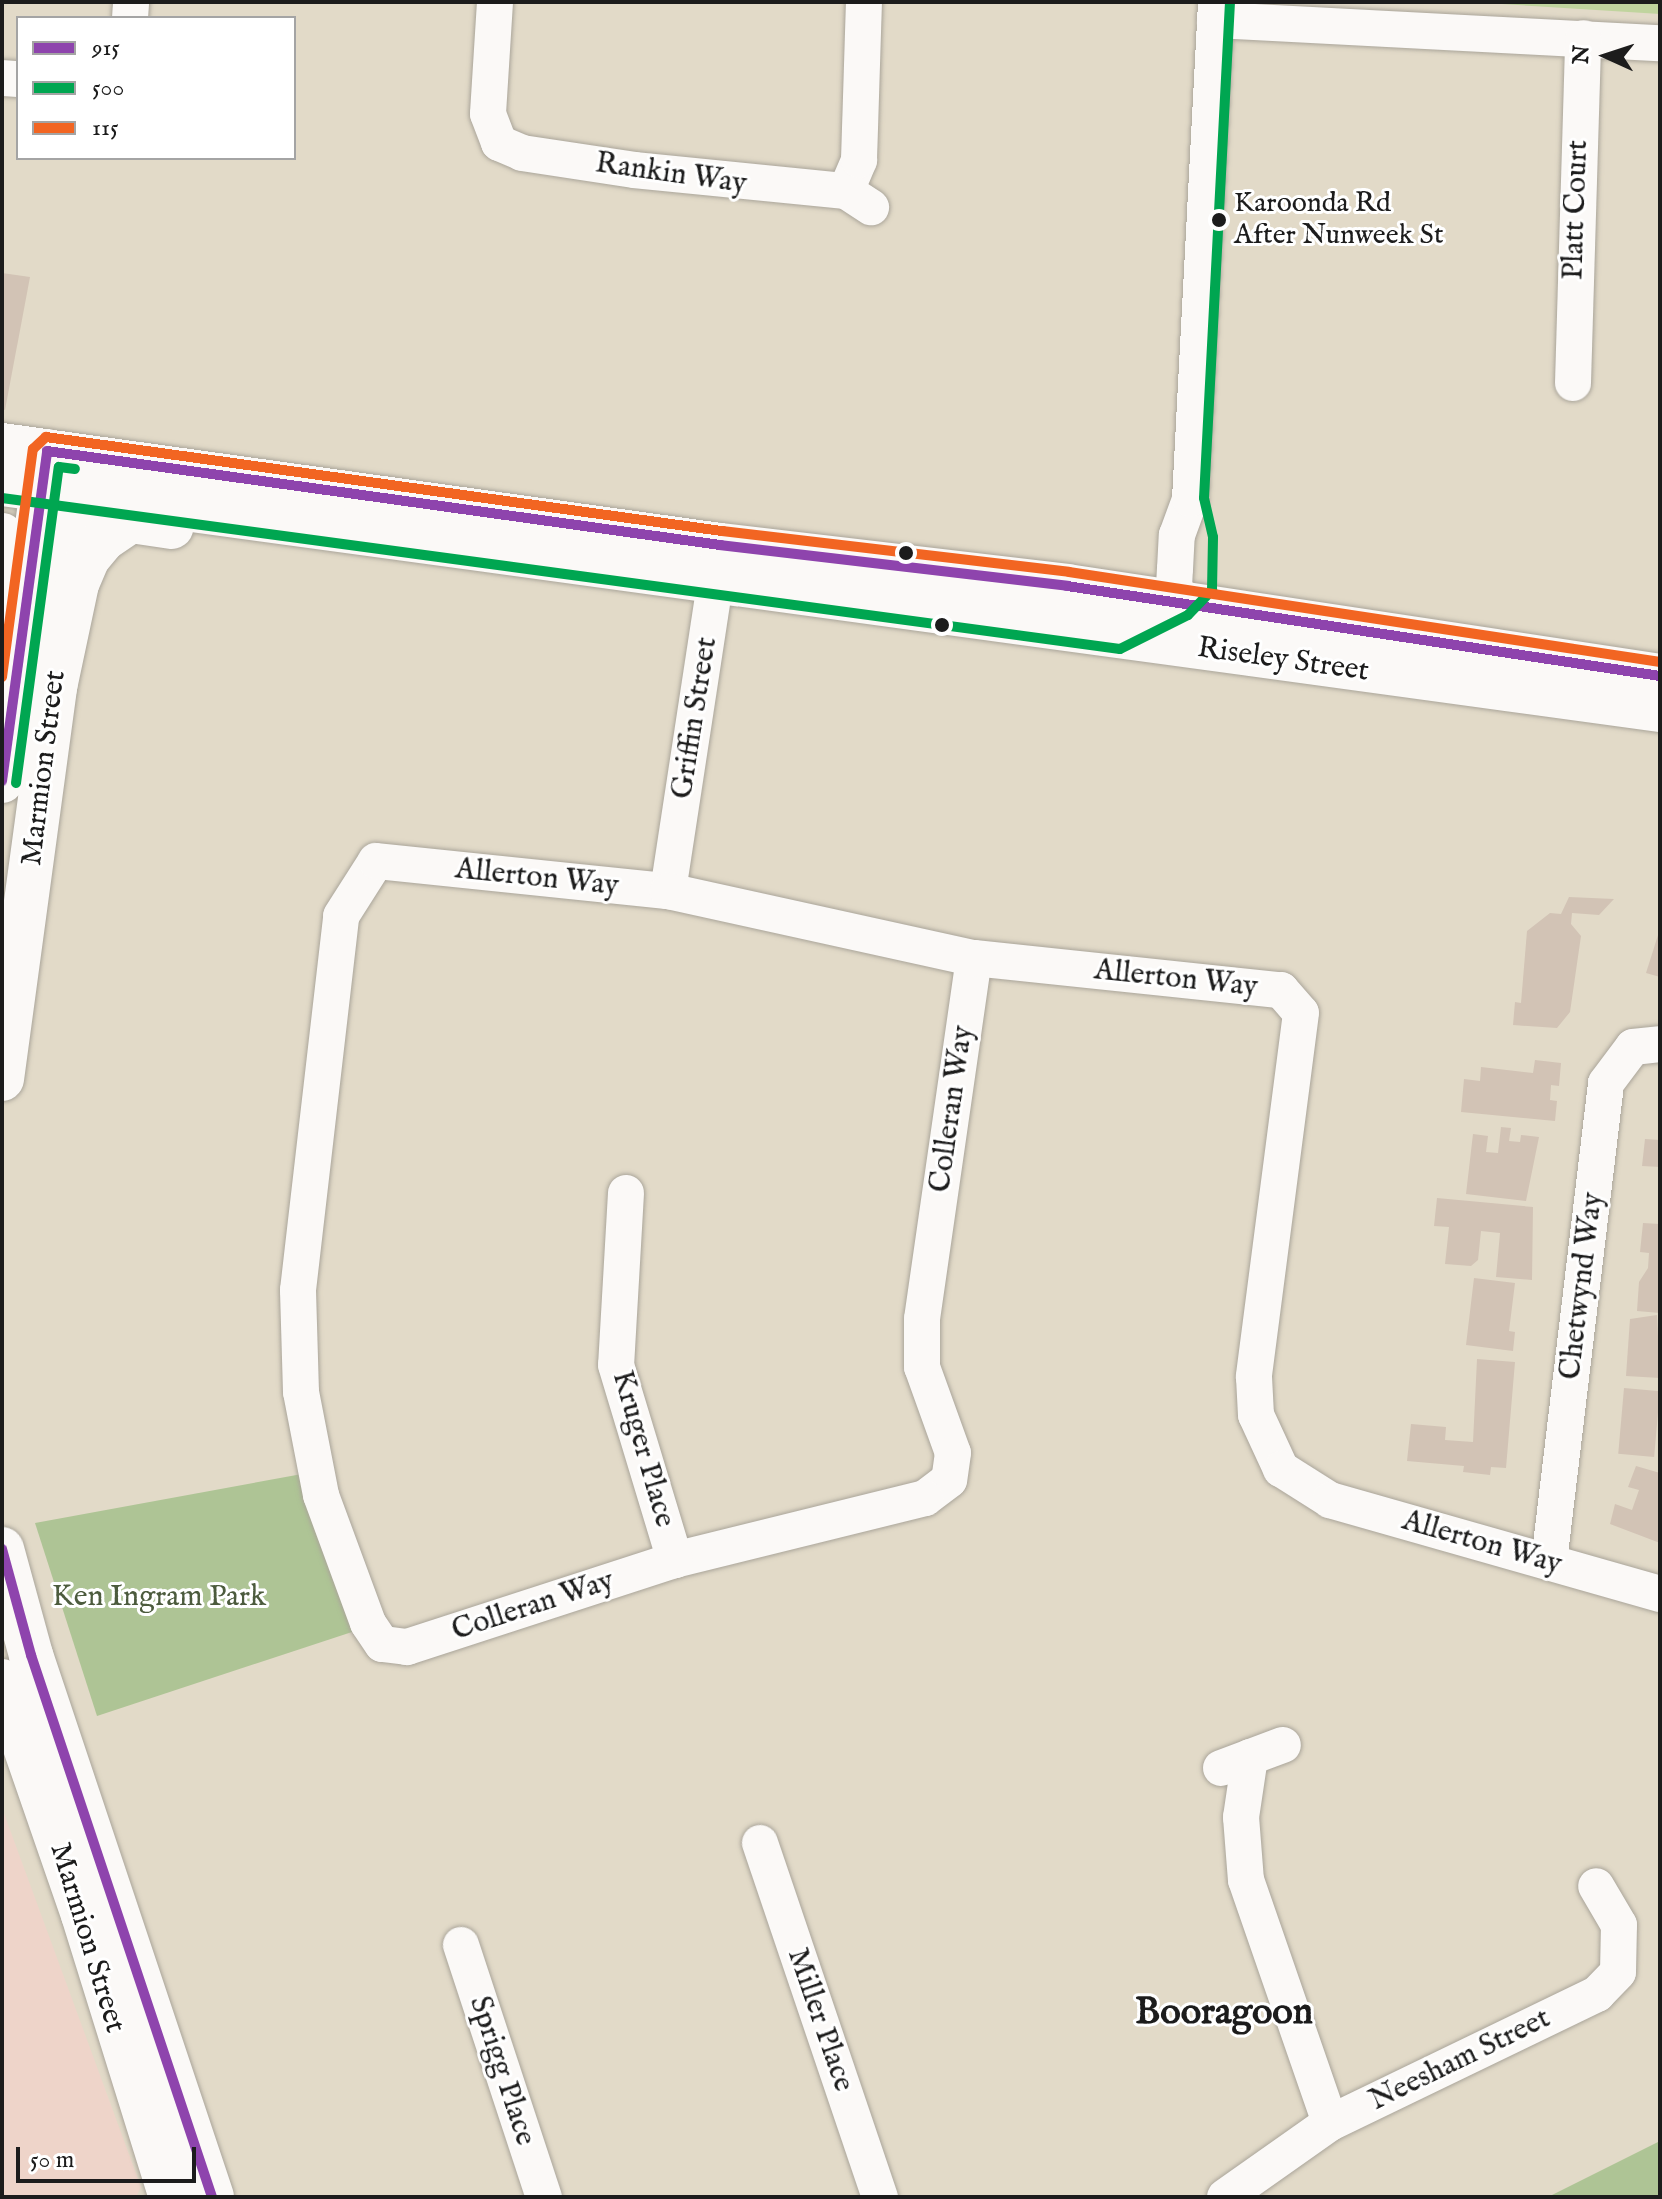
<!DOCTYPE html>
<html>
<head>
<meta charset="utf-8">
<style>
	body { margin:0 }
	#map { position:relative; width:1662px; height:2199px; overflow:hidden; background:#e2dac8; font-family:"IM FELL English",serif }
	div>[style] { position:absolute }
	.built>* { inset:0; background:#eed4c9 }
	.green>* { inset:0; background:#c0d49e }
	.forest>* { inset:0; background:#aec495 }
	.building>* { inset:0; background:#d2c3b5; transform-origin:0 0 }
	.roads { filter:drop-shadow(0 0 2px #aaa59a) drop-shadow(0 0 2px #aaa59a) }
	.minor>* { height:36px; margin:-18px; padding:0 18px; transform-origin:18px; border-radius:18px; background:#fbf9f7 }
	.major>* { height:44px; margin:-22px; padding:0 22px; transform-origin:22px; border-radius:22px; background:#fbf9f7 }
	.highway>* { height:44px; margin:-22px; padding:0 22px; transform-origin:22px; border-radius:22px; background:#fbf9f7 }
	.bus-1>* { height:10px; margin:-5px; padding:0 5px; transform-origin:5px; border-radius:5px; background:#8e44ad }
	.bus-2>* { height:10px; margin:-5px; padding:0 5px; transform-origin:5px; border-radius:5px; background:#00a651 }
	.bus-3>* { height:10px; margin:-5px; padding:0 5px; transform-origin:5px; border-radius:5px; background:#f26522 }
	.dots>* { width:22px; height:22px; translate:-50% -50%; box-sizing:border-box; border:4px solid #fff; border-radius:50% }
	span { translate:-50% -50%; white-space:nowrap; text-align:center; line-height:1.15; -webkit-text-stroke:6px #fff; paint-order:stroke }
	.bus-label { font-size:28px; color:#1c1c1c }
	.left { translate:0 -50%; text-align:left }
	.street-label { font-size:30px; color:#1c1c1c }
	.park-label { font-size:30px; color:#4c5b3d }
	.district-label { font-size:38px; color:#1c1c1c; font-weight:700 }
	.frame { position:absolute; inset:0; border:4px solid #1c1c1c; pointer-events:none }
	.legend { position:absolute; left:16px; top:16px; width:280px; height:144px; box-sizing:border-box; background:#fff; border:2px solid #a4a4a4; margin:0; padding:10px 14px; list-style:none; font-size:24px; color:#1c1c1c }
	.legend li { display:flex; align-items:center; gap:16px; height:40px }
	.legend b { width:40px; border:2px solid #a4a4a4 }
	.north { position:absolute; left:1566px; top:16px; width:80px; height:80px; -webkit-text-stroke:6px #fff; paint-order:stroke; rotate:273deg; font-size:22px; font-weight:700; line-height:32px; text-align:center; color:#1c1c1c }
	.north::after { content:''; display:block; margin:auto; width:28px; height:36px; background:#1c1c1c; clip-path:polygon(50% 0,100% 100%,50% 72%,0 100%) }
	.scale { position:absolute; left:16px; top:2147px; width:180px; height:36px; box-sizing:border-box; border:4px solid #1c1c1c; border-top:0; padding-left:10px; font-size:24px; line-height:28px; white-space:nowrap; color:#1c1c1c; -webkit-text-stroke:6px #fff; paint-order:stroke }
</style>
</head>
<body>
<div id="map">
	<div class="built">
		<i style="clip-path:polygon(2px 1808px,141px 2187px,136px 2197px,2px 2197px)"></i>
	</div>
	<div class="green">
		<i style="clip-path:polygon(1463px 2px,1660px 2px,1660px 14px,1470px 2px)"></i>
	</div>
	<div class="forest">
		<i style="clip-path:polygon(302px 1474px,355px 1631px,97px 1716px,35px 1523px)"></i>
		<i style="clip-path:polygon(1660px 2141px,1660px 2197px,1548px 2197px)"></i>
	</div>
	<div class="building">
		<i style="clip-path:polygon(2px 273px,30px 277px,5px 410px,2px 409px)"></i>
		<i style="clip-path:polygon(1569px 897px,1614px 899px,1599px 915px,1572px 913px,1571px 924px,1581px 936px,1570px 1012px,1557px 1028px,1513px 1025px,1515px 1002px,1521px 1003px,1527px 931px,1550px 913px,1561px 914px)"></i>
		<i style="clip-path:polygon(1659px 932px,1660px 933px,1660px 977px,1646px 973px)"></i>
		<i style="clip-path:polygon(1535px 1060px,1561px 1063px,1559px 1086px,1551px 1085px,1550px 1100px,1557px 1101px,1555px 1121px,1461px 1112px,1464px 1079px,1480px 1081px,1481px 1067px,1533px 1073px)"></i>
		<i style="clip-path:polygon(1501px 1127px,1511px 1128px,1509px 1141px,1520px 1142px,1521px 1135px,1539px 1137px,1526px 1201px,1466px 1194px,1473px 1134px,1488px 1136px,1486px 1152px,1498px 1153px)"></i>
		<i style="clip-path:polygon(1645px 1139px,1660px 1140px,1660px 1167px,1642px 1166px)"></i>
		<i style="clip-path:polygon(1437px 1198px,1533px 1207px,1532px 1280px,1496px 1277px,1500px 1233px,1481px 1231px,1478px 1260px,1471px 1266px,1445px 1264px,1449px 1227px,1434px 1226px)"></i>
		<i style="clip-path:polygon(1643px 1223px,1660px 1224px,1660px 1313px,1637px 1311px,1639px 1282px,1648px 1268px,1649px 1253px,1640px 1252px)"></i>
		<i style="clip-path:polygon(1474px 1278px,1515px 1283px,1509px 1331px,1515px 1332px,1513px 1351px,1466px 1345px)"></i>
		<i style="clip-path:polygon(1657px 1315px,1660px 1378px,1626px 1376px,1630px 1319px)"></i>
		<i style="clip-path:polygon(1477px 1359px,1515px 1362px,1506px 1468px,1491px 1467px,1490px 1475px,1463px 1472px,1464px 1466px,1407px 1461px,1411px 1424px,1446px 1427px,1445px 1440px,1473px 1442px)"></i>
		<i style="left:1624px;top:1388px;width:36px;height:66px;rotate:5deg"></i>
		<i style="clip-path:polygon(1636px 1466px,1660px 1473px,1660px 1543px,1610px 1524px,1615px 1504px,1632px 1510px,1639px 1490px,1628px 1487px)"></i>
	</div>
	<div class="roads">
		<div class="minor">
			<i style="left:495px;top:2px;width:112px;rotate:93.6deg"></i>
			<i style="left:488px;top:114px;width:31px;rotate:69deg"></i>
			<i style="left:499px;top:143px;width:25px;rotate:23deg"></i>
			<i style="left:522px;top:153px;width:113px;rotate:8.6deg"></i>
			<i style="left:634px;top:170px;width:213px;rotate:5.7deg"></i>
			<i style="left:846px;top:191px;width:30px;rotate:33deg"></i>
			<i style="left:130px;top:18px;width:16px;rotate:-86deg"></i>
			<i style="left:1215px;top:20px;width:446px;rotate:3deg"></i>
			<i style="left:2px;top:78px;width:16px;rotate:4deg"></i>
			<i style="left:846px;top:191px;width:34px;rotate:-67deg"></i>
			<i style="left:859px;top:160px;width:158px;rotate:-88.2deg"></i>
			<i style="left:1573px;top:383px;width:345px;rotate:-88.3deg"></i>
			<i style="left:1196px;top:623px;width:42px;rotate:-121.4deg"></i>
			<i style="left:1174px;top:587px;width:18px;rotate:-87deg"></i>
			<i style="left:1175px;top:569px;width:34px;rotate:-87deg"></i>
			<i style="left:1177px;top:535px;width:38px;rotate:-70deg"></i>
			<i style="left:1190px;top:499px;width:498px;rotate:-87deg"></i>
			<i style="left:668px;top:891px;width:338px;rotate:-81.3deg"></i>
			<i style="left:974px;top:958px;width:365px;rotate:98.2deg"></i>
			<i style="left:922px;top:1319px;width:48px;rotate:90deg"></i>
			<i style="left:922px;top:1367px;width:91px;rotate:70.2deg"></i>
			<i style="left:953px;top:1453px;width:27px;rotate:98deg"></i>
			<i style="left:949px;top:1480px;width:30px;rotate:143deg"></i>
			<i style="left:925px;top:1498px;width:258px;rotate:166.1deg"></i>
			<i style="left:675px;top:1560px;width:282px;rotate:162deg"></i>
			<i style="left:407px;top:1647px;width:25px;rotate:-173deg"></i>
			<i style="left:382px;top:1644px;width:25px;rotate:-124deg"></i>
			<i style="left:368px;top:1623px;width:136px;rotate:-110.2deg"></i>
			<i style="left:321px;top:1495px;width:105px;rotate:-101deg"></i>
			<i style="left:301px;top:1392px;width:102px;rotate:-91.7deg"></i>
			<i style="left:298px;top:1290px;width:376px;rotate:-83.4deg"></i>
			<i style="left:341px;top:916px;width:65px;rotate:-57.5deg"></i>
			<i style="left:376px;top:861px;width:294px;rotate:5.9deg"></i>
			<i style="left:668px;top:891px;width:313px;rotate:12.4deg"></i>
			<i style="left:974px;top:958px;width:309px;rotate:6deg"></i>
			<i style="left:1281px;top:990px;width:30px;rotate:49deg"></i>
			<i style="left:1301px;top:1013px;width:367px;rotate:97.4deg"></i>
			<i style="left:1254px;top:1377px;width:38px;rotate:87deg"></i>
			<i style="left:1256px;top:1415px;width:60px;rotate:65.2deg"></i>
			<i style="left:1281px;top:1469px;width:58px;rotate:32.3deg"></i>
			<i style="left:1330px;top:1500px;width:343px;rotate:15.9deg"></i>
			<i style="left:626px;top:1193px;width:172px;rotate:93.3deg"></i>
			<i style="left:616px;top:1365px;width:204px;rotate:73.2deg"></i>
			<i style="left:1549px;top:1562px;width:482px;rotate:-83.2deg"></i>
			<i style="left:1606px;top:1083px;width:45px;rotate:-53.1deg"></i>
			<i style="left:1633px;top:1047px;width:27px;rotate:-6deg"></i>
			<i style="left:1250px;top:1757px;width:61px;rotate:98.5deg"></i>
			<i style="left:1241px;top:1817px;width:63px;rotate:85.5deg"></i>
			<i style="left:1246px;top:1880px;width:257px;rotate:70.9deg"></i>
			<i style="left:1221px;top:1768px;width:66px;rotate:-20.4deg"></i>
			<i style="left:760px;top:1843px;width:374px;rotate:71.3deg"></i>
			<i style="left:461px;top:1945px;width:265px;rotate:71.8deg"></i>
			<i style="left:1225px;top:2197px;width:128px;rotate:-35.2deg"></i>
			<i style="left:1330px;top:2123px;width:297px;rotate:-25.8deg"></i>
			<i style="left:1597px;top:1994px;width:30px;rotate:-46deg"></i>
			<i style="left:1618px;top:1972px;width:47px;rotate:-88.8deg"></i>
			<i style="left:1619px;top:1925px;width:45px;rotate:-120.5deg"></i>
		</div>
		<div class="major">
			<i style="left:2px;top:781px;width:333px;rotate:-82.2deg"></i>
			<i style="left:2px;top:1079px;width:626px;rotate:-82.28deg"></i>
			<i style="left:2px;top:1549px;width:110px;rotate:74.7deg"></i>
			<i style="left:31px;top:1655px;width:571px;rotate:71.53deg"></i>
			<i style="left:2px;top:1681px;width:248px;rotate:70.9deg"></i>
			<i style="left:83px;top:1915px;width:295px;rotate:72.7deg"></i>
		</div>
		<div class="highway">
			<i style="left:2px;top:445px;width:725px;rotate:7.93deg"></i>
			<i style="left:720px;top:545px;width:349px;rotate:6.7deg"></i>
			<i style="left:1067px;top:586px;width:600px;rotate:8.63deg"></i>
			<i style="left:2px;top:484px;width:1673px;rotate:7.76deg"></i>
			<i style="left:2px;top:535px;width:27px;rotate:77deg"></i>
			<i style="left:8px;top:561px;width:81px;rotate:94.2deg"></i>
			<i style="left:53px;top:697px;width:116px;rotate:-78deg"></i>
			<i style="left:77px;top:584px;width:28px;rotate:-67deg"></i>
			<i style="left:88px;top:558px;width:25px;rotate:-50deg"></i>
			<i style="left:104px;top:539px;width:32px;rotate:-34deg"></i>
			<i style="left:131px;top:521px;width:41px;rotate:8.3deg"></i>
		</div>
	</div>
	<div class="bus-1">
		<i style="left:2px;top:781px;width:333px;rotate:-82.2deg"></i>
		<i style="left:47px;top:451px;width:680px;rotate:7.95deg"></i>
		<i style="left:720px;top:545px;width:349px;rotate:6.7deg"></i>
		<i style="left:1067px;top:586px;width:600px;rotate:8.63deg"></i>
		<i style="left:2px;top:1549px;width:110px;rotate:74.7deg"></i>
		<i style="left:31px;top:1655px;width:571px;rotate:71.53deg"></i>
	</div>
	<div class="bus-2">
		<i style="left:2px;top:498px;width:1128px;rotate:7.69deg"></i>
		<i style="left:1120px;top:649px;width:76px;rotate:-26.6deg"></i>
		<i style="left:1188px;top:615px;width:35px;rotate:-46deg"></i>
		<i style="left:1212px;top:590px;width:53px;rotate:-88.9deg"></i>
		<i style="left:1213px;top:537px;width:40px;rotate:-103deg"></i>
		<i style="left:1204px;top:498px;width:496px;rotate:-87deg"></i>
		<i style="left:16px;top:783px;width:319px;rotate:-82.3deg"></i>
		<i style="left:59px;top:467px;width:16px;rotate:7deg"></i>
	</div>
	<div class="bus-3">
		<i style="left:2px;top:677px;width:230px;rotate:-82.3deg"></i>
		<i style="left:33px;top:449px;width:18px;rotate:-43deg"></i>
		<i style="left:46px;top:437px;width:683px;rotate:7.92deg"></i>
		<i style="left:722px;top:531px;width:349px;rotate:6.7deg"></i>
		<i style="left:1069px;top:572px;width:598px;rotate:8.66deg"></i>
	</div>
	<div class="dots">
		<i style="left:1219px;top:220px;background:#1c1c1c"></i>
		<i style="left:906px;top:553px;background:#1c1c1c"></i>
		<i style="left:942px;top:625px;background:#1c1c1c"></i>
	</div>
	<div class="bus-label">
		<span class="left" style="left:1234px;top:220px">Karoonda Rd<br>After Nunweek St</span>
	</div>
	<div class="street-label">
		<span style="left:671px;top:174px;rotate:8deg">Rankin Way</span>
		<span style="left:1576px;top:210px;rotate:-88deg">Platt Court</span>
		<span style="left:1283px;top:660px;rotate:8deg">Riseley Street</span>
		<span style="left:695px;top:718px;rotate:-81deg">Griffin Street</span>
		<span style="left:44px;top:768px;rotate:-83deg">Marmion Street</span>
		<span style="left:537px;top:878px;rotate:6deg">Allerton Way</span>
		<span style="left:1176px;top:979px;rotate:6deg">Allerton Way</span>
		<span style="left:952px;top:1109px;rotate:-82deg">Colleran Way</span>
		<span style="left:1582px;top:1286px;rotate:-83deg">Chetwynd Way</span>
		<span style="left:643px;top:1449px;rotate:74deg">Kruger Place</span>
		<span style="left:1482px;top:1543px;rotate:16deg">Allerton Way</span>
		<span style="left:533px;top:1606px;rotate:-18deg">Colleran Way</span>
		<span style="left:87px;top:1938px;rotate:73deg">Marmion Street</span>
		<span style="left:820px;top:2020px;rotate:71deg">Miller Place</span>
		<span style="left:1460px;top:2060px;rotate:-26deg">Neesham Street</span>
		<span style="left:502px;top:2071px;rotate:72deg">Sprigg Place</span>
	</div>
	<div class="park-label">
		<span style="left:159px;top:1597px">Ken Ingram Park</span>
	</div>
	<div class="district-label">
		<span style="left:1224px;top:2014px">Booragoon</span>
	</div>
	<div class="frame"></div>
	<ul class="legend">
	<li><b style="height:10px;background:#8e44ad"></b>915</li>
	<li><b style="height:10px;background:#00a651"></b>500</li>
	<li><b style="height:10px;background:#f26522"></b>115</li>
	</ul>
	<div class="north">N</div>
	<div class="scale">50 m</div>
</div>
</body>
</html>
